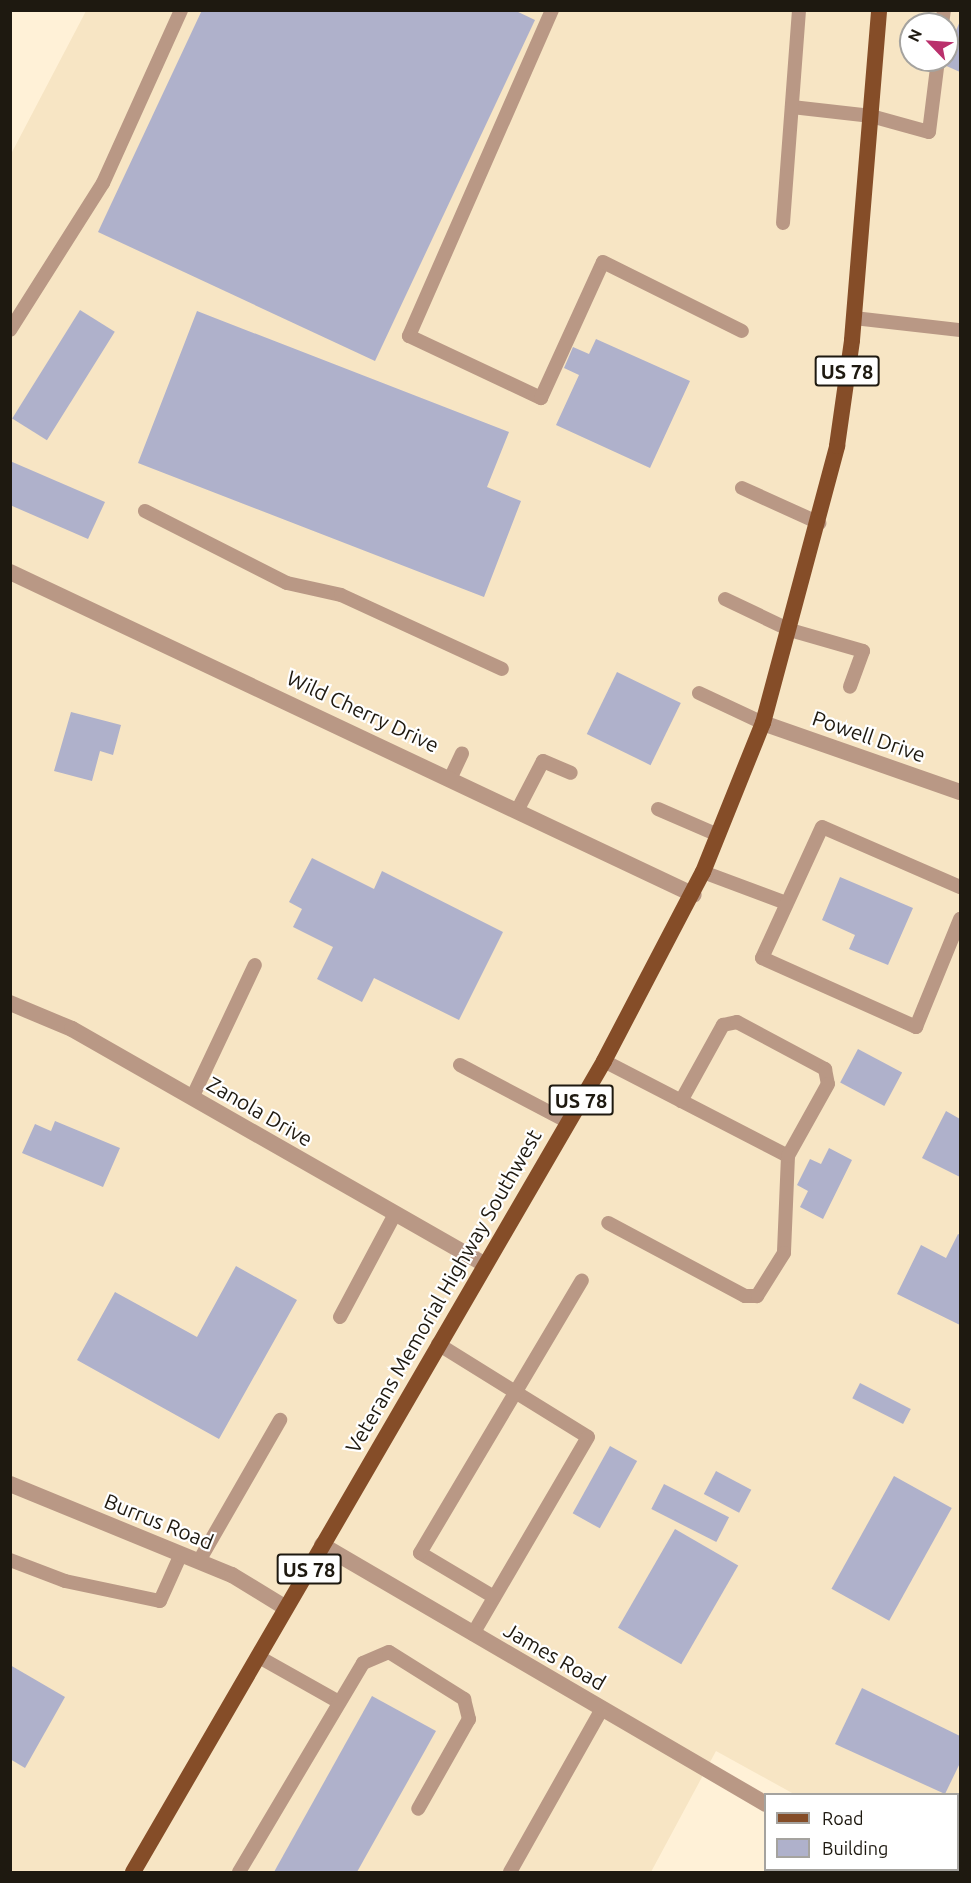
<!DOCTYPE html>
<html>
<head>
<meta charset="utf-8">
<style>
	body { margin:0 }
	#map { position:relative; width:971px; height:1883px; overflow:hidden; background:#fff1d7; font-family:Ubuntu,sans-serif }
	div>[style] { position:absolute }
	.built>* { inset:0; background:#f7e5c4 }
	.building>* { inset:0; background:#afb1cb; transform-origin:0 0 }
	.service>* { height:14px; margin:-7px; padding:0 7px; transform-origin:7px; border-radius:7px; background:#b99885 }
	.minor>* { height:16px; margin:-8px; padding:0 8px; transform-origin:8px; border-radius:8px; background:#b99885 }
	.tertiary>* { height:16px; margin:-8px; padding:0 8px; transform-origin:8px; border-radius:8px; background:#b99885 }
	.primary>* { height:16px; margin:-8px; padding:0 8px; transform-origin:8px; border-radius:8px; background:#854d28 }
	span { translate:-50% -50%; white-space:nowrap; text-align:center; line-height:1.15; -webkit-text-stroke:4.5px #fff; paint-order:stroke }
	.shield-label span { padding:2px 4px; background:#fff; border:2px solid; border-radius:4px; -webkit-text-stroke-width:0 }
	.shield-label { font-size:20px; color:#1e1910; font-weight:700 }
	.street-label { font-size:21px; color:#1e1910 }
	.frame { position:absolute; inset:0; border:12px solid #1e1910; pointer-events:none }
	.legend { position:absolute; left:764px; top:1793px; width:195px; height:78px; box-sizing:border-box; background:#fff; border:2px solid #a5a39f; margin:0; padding:8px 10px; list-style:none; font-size:18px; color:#1e1910 }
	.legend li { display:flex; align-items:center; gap:12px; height:30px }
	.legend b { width:30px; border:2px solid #a5a39f }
	.north { position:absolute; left:899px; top:12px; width:60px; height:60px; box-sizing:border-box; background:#fff; border:2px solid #a5a39f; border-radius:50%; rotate:295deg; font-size:16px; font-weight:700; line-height:24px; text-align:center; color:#1e1910 }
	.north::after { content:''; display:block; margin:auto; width:21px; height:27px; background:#ba306c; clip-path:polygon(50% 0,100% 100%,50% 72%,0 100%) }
</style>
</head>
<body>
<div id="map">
	<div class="built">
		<i style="clip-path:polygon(evenodd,86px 11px,960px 11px,960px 1863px,958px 1794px,794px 1794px,716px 1751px,651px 1872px,11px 1872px,11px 154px,86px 11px,911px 24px,947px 24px,947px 60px,911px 60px,911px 24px)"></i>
	</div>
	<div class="building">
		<i style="clip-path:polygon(202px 10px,514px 10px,535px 20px,375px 361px,98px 232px)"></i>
		<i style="clip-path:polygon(960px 21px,960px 72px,942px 64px)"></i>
		<i style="left:80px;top:310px;width:41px;height:128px;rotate:32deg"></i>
		<i style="clip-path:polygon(197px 311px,509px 432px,487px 487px,521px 501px,484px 597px,138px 463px)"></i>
		<i style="clip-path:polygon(596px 339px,690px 381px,650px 468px,556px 425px,579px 375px,564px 368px,573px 347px,589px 354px)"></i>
		<i style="clip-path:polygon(10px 461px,105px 502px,88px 539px,10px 505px)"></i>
		<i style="left:617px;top:672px;width:71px;height:69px;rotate:26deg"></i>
		<i style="clip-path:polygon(71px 712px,121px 725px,113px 755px,100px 751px,92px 781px,54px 771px)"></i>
		<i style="clip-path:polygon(312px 858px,374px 889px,382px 871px,503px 932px,459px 1020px,374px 978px,362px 1002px,317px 979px,333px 947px,293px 927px,302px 909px,289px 902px)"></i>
		<i style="clip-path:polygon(840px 877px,913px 908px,888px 965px,849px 949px,855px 935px,822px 920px)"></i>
		<i style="left:858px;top:1049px;width:50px;height:38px;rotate:28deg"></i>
		<i style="clip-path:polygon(946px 1111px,960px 1119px,960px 1177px,922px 1158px)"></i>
		<i style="clip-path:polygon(55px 1121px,120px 1148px,103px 1187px,22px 1153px,35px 1124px,51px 1131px)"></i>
		<i style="clip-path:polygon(829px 1148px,852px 1160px,823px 1219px,800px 1207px,808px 1191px,797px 1185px,810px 1159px,821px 1164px)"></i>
		<i style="clip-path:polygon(958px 1234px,960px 1235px,960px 1325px,897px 1294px,921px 1245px,946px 1258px)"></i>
		<i style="clip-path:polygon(236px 1266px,297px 1300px,219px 1439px,77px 1360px,115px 1292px,197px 1337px)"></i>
		<i style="left:860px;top:1383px;width:57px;height:17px;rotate:27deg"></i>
		<i style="left:610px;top:1446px;width:31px;height:77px;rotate:29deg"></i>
		<i style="left:716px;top:1471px;width:40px;height:26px;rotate:28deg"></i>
		<i style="left:894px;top:1476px;width:66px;height:129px;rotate:29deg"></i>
		<i style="left:664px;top:1484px;width:73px;height:28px;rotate:27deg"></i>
		<i style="left:675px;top:1529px;width:73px;height:114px;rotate:30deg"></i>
		<i style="clip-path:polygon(10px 1665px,65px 1697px,25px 1768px,10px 1759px)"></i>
		<i style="clip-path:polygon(862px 1688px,960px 1736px,960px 1763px,945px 1794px,835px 1744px)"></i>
		<i style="clip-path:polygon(372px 1696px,436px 1731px,357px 1872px,274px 1872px)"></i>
	</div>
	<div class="service">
		<i style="left:552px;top:10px;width:356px;rotate:113.7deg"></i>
		<i style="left:409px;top:336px;width:146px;rotate:25.2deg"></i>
		<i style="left:541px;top:398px;width:149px;rotate:-65.5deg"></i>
		<i style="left:603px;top:262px;width:155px;rotate:26.4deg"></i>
		<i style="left:942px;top:24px;width:14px;rotate:-82deg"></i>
		<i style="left:792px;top:107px;width:80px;rotate:6.5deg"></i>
		<i style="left:871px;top:116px;width:60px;rotate:15.4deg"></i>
		<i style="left:929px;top:132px;width:73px;rotate:-82.9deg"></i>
		<i style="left:783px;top:223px;width:214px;rotate:-85.7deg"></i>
		<i style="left:854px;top:318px;width:107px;rotate:6.5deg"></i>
		<i style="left:10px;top:330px;width:174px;rotate:-57.7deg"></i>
		<i style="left:103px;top:183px;width:190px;rotate:-65.7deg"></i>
		<i style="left:742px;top:488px;width:85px;rotate:24.4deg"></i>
		<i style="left:145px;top:511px;width:159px;rotate:26.9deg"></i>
		<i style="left:287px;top:583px;width:55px;rotate:12.5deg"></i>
		<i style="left:341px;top:595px;width:177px;rotate:24.7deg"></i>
		<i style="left:725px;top:599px;width:72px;rotate:25.5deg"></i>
		<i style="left:790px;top:630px;width:76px;rotate:16deg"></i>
		<i style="left:863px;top:651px;width:38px;rotate:110deg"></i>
		<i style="left:699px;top:693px;width:71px;rotate:25.1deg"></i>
		<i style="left:451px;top:777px;width:26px;rotate:-65deg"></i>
		<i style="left:518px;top:809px;width:54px;rotate:-62.5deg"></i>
		<i style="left:543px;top:761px;width:30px;rotate:23deg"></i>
		<i style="left:658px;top:809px;width:65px;rotate:23.4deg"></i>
		<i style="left:703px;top:872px;width:89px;rotate:20.5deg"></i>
		<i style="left:960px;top:887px;width:150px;rotate:-156.5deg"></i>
		<i style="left:822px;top:827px;width:144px;rotate:114.6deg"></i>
		<i style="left:762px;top:958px;width:169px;rotate:24.1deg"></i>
		<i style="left:916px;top:1027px;width:117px;rotate:-67.8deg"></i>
		<i style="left:604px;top:1061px;width:207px;rotate:27.3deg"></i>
		<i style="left:788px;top:1156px;width:97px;rotate:92.4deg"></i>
		<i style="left:784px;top:1253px;width:51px;rotate:122.1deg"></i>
		<i style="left:757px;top:1296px;width:12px;rotate:180deg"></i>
		<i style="left:745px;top:1296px;width:155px;rotate:-151.9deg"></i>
		<i style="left:460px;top:1065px;width:122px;rotate:27.8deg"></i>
		<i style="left:192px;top:1098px;width:147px;rotate:-64.7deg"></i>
		<i style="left:681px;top:1101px;width:87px;rotate:-61.1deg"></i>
		<i style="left:723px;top:1025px;width:14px;rotate:-12deg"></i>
		<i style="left:737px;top:1022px;width:100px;rotate:28.1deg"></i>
		<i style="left:825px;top:1069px;width:15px;rotate:79deg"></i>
		<i style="left:828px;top:1084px;width:82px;rotate:119.1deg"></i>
		<i style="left:340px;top:1317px;width:117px;rotate:-61.9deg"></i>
		<i style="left:438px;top:1344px;width:176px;rotate:31.8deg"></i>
		<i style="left:588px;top:1437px;width:228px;rotate:120.3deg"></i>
		<i style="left:10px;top:1560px;width:59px;rotate:20.9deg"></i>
		<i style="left:65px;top:1581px;width:97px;rotate:11.9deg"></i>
		<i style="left:160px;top:1601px;width:51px;rotate:-65.9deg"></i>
		<i style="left:199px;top:1561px;width:163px;rotate:-60.1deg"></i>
		<i style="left:494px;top:1597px;width:86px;rotate:-149.3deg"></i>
		<i style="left:420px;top:1553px;width:317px;rotate:-59.3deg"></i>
		<i style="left:259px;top:1657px;width:92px;rotate:29.4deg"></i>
		<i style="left:239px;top:1872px;width:243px;rotate:-59.3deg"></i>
		<i style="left:363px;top:1663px;width:28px;rotate:-23deg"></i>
		<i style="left:389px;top:1652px;width:89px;rotate:32.1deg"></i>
		<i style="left:464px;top:1699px;width:21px;rotate:76deg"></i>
		<i style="left:469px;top:1719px;width:103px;rotate:119.5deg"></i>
		<i style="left:510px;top:1872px;width:187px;rotate:-60.6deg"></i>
	</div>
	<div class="minor">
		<i style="left:10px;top:572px;width:756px;rotate:25.28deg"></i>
		<i style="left:763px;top:723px;width:209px;rotate:19.3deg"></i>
		<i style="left:10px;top:1003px;width:67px;rotate:22.8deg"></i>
		<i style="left:72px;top:1029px;width:474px;rotate:29.7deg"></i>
		<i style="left:10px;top:1484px;width:240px;rotate:22.3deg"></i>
		<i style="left:232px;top:1575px;width:63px;rotate:31.4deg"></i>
	</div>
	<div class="tertiary">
		<i style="left:322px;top:1545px;width:514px;rotate:30.26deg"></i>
		<i style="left:893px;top:1870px;width:7px;rotate:16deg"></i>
	</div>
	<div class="primary">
		<i style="left:133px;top:1872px;width:938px;rotate:-59.85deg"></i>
		<i style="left:604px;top:1061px;width:213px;rotate:-62.4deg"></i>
		<i style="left:703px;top:872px;width:161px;rotate:-68.1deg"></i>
		<i style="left:763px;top:723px;width:287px;rotate:-75deg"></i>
		<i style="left:837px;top:446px;width:107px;rotate:-81.9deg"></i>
		<i style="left:852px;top:340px;width:331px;rotate:-85.3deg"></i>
	</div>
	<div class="shield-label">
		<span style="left:847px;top:371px">US 78</span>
		<span style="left:581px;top:1100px">US 78</span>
		<span style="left:309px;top:1569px">US 78</span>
	</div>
	<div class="street-label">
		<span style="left:363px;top:711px;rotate:25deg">Wild Cherry Drive</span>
		<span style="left:869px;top:736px;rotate:19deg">Powell Drive</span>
		<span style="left:260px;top:1111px;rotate:30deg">Zanola Drive</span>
		<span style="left:443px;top:1291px;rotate:-60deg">Veterans Memorial Highway Southwest</span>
		<span style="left:159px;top:1521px;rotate:22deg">Burrus Road</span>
		<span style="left:555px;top:1656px;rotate:30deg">James Road</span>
	</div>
	<div class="frame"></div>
	<ul class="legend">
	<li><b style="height:8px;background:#854d28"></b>Road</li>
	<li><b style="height:16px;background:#afb1cb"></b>Building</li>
	</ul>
	<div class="north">N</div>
</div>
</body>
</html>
